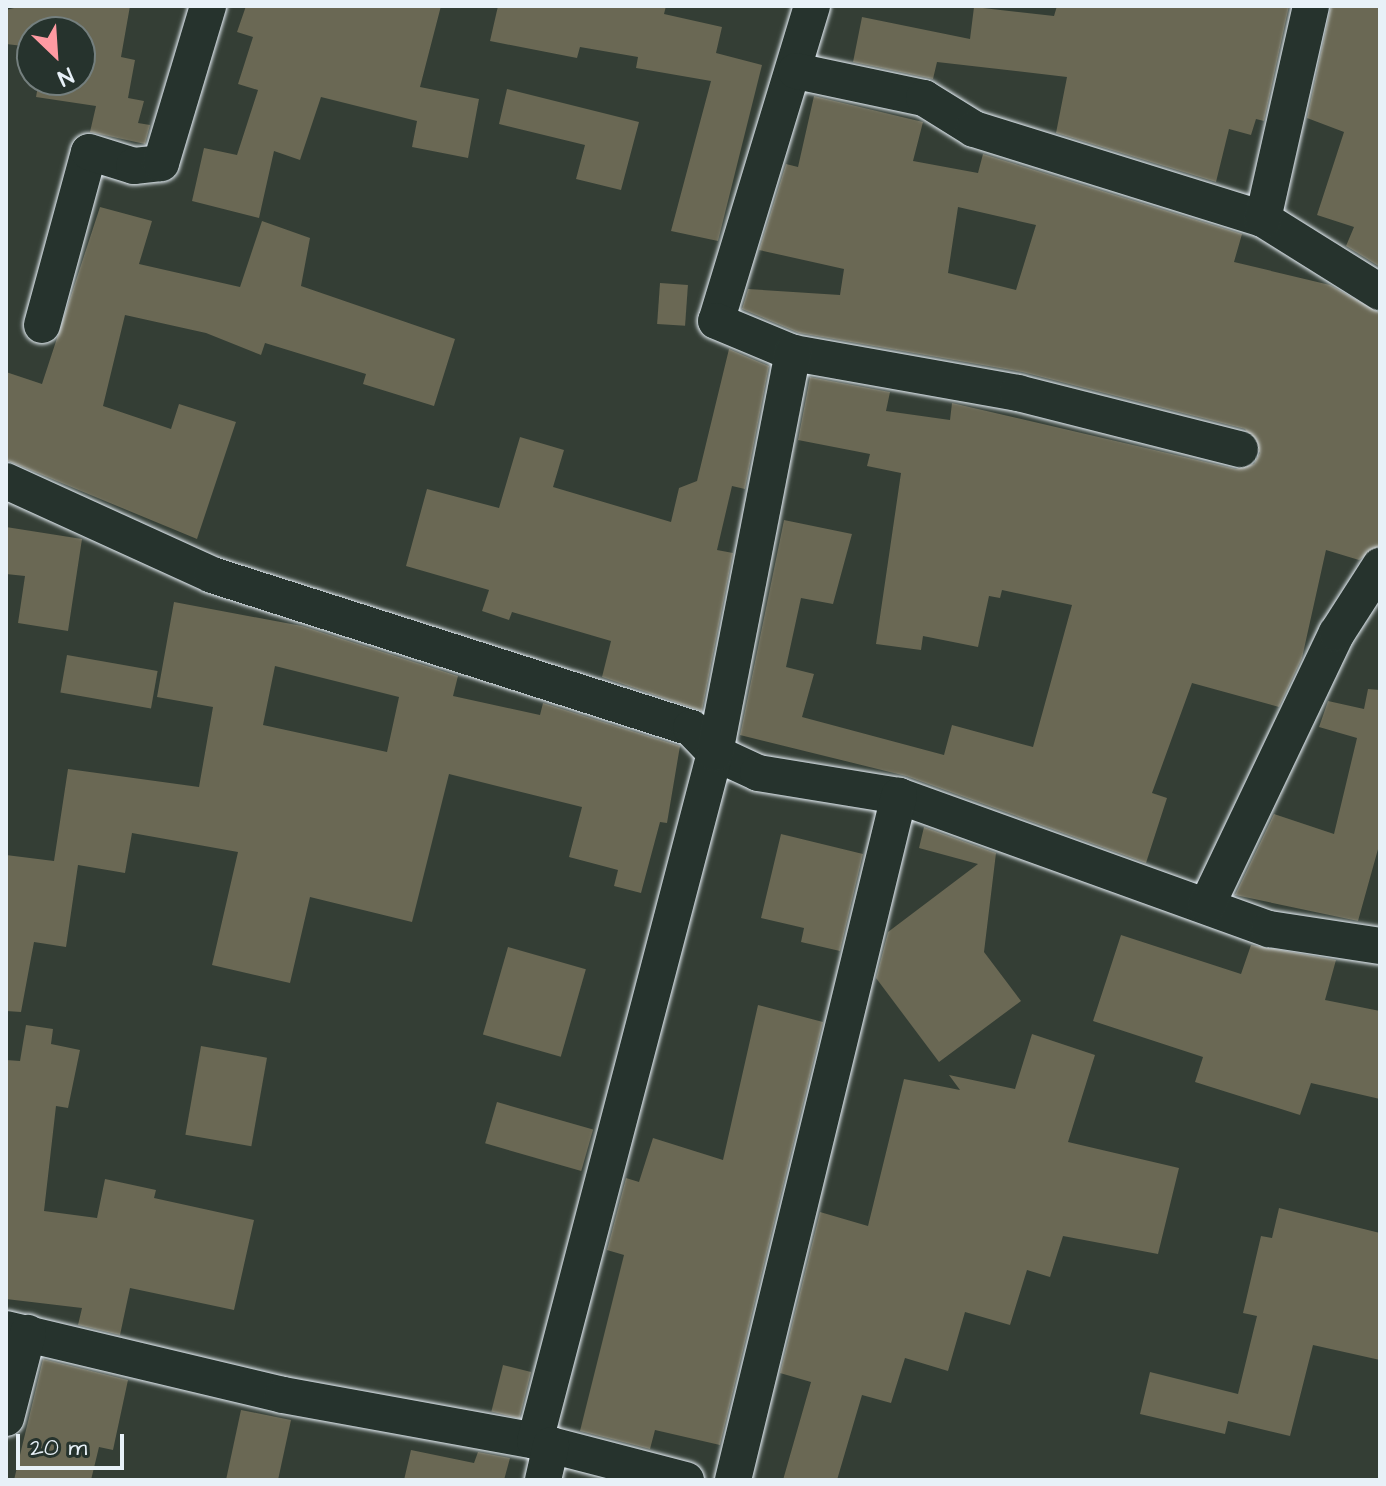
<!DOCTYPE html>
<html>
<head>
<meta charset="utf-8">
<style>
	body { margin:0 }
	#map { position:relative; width:1386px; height:1486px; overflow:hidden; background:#343e35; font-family:"Architects Daughter",sans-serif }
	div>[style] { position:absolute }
	.building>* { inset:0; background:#6a6854; transform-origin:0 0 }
	.roads { filter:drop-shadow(0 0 2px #e8f1f8) drop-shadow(0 0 2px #e8f1f8) }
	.minor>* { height:36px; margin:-18px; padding:0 18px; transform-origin:18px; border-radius:18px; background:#26332d }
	span { translate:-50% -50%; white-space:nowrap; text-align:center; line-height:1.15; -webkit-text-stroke:6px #26332d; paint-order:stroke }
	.frame { position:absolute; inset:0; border:8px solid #e8f1f8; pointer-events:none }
	.north { position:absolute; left:16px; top:16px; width:80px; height:80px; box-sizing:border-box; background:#26332d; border:2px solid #747f7e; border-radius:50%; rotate:155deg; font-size:22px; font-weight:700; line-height:32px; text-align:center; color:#e8f1f8 }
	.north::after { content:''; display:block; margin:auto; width:28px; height:36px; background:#ff9aa2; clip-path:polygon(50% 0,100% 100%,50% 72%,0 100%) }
	.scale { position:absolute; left:16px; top:1434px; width:108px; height:36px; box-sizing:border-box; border:4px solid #e8f1f8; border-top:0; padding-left:10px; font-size:24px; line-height:28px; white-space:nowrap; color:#e8f1f8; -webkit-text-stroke:6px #26332d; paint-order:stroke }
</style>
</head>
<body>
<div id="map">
	<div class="building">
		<i style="clip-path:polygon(22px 6px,130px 6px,121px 57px,135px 60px,128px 98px,144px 101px,138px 123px,150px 125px,145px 144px,90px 132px,96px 106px,36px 97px,39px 80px,80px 80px,80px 32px,32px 32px,32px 67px,21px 66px,23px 46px,6px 44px,6px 10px)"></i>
		<i style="clip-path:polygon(246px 6px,441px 6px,420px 87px,479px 99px,468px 158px,412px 147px,417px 121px,321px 97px,300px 160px,274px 151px,259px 218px,192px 201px,204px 148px,237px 155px,258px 90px,238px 84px,253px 37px,237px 32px)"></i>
		<i style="clip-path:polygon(498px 6px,666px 6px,664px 14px,722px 27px,716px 53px,762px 65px,718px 241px,671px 231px,711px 81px,636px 68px,638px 57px,580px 47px,577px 58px,490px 41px)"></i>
		<i style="clip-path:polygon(1057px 6px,1289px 6px,1264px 121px,1256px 119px,1251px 135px,1229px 129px,1216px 182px,1056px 133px,1067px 77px,937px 62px,933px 79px,853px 62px,862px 17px,970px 39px,974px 7px,1054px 16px)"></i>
		<i style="clip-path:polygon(1331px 6px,1380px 6px,1380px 267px,1346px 246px,1354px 227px,1317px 215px,1344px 132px,1307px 118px)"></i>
		<i style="clip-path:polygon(507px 89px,639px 122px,621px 190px,576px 179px,585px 145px,499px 124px)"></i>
		<i style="clip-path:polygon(evenodd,814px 96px,923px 122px,913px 161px,978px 173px,983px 154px,1242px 234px,1234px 262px,1330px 285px,1380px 313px,1380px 545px,1359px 560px,1326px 550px,1302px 658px,1279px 707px,1192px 683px,1152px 793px,1167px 798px,1146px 863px,906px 776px,740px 735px,784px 520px,852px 534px,833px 604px,801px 598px,786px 667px,814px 674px,802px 717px,944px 755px,952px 725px,1033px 747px,1072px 605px,1002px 590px,1000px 598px,989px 596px,978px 647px,923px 636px,921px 650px,876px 644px,901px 473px,867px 466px,870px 454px,798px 440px,810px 377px,890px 392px,886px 411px,950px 420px,952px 403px,1236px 469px,1254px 464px,1260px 453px,1245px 429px,1022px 372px,799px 333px,742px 309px,748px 289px,840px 295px,844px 269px,759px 250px,786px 164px,798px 167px,814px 96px,958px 207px,1036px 225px,1016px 290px,948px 273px,958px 207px)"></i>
		<i style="clip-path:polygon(100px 207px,152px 221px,139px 264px,240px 287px,262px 221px,310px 238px,301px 286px,455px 339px,434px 406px,363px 384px,366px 374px,265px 343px,261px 355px,206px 333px,125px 315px,103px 406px,171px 429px,179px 404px,236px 422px,197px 539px,6px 460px,6px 372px,42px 384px)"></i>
		<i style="left:660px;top:283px;width:28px;height:41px;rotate:4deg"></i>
		<i style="clip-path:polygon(729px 349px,769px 366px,745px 489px,732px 486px,717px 550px,733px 553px,702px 711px,602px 677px,611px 641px,512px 612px,509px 620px,482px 611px,489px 590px,406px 566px,427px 489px,499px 508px,520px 437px,564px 450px,553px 487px,671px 522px,679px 488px,697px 481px)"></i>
		<i style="clip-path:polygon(6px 527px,82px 539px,68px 631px,18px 623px,25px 576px,6px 574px)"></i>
		<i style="clip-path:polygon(evenodd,174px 602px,302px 626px,458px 676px,453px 696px,540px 715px,543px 703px,680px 746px,667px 823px,660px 822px,641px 893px,614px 886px,618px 870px,569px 857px,582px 807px,449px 774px,412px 922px,310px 897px,290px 983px,212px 965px,238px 852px,132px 833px,125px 873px,78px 865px,66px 947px,34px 942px,21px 1012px,6px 1011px,6px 855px,54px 861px,68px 769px,199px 787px,213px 707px,157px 697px,174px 602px,275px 666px,399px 697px,387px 752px,263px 725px,275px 666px)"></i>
		<i style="left:67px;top:655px;width:92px;height:38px;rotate:10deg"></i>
		<i style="clip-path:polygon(1368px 689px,1380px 690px,1380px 842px,1358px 921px,1235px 895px,1274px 814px,1334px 834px,1357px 738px,1319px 727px,1328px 701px,1364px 709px)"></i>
		<i style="clip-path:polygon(924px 827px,996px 853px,984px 952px,1021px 1001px,939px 1062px,876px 978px,888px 932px,978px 864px,919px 848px)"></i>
		<i style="clip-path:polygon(781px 834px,863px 854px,840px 951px,801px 942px,804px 928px,761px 918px)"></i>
		<i style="clip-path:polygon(1121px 935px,1241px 974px,1251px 945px,1336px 960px,1325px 1000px,1380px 1011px,1380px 1099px,1311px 1083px,1300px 1115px,1195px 1082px,1203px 1057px,1093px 1021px)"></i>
		<i style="left:508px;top:947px;width:81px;height:91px;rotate:16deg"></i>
		<i style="clip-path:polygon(758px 1005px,823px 1022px,720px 1445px,655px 1430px,650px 1449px,580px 1431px,624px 1255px,607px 1250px,626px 1178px,639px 1182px,653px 1138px,723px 1160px)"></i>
		<i style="clip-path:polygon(26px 1025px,53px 1029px,51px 1044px,80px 1050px,68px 1108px,56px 1106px,44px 1211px,97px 1218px,105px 1179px,156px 1190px,154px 1198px,254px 1220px,234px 1310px,130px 1288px,120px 1335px,78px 1325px,82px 1308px,6px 1299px,6px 1060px,20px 1061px)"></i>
		<i style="clip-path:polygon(1032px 1034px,1095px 1055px,1068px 1142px,1179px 1168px,1158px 1254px,1063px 1236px,1050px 1277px,1027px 1270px,1010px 1325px,965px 1312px,948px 1371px,905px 1358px,891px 1403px,862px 1395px,837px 1480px,783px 1480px,811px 1382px,780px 1373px,820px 1212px,868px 1226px,904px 1079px,960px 1090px,949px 1075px,1015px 1089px)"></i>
		<i style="left:201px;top:1046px;width:67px;height:90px;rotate:10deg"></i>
		<i style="left:497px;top:1102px;width:100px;height:43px;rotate:16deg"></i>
		<i style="clip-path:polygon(1279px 1208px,1380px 1233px,1380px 1360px,1313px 1345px,1290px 1436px,1228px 1421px,1225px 1434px,1140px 1414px,1150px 1372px,1238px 1394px,1257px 1316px,1243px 1313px,1261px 1236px,1272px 1238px)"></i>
		<i style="clip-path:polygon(43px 1359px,128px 1380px,113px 1450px,99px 1447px,91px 1480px,14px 1480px)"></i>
		<i style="left:503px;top:1365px;width:29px;height:48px;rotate:14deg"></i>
		<i style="clip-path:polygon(241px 1410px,291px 1420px,278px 1480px,226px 1480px)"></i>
		<i style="clip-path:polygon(411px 1450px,474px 1463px,478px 1452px,510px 1458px,504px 1480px,404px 1480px)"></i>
	</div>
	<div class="roads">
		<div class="minor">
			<i style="left:812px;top:6px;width:329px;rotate:106.9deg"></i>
			<i style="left:716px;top:321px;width:83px;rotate:22.6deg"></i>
			<i style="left:793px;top:353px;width:229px;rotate:10.1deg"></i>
			<i style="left:1018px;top:393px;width:229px;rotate:14.2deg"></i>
			<i style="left:796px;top:71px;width:131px;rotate:11.9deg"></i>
			<i style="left:924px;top:98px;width:59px;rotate:31.8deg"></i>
			<i style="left:974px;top:129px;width:303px;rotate:17.3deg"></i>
			<i style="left:1263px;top:219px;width:138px;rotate:32deg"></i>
			<i style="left:1263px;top:219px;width:218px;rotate:-77.3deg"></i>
			<i style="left:42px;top:325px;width:179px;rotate:-74.8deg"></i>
			<i style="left:89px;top:152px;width:47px;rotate:17.3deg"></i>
			<i style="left:134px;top:166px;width:27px;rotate:-6deg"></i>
			<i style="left:161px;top:163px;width:164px;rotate:-73.3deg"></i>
			<i style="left:6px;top:481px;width:226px;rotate:24.5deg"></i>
			<i style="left:212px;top:575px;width:503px;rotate:17.71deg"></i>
			<i style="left:691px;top:728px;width:35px;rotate:46deg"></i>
			<i style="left:715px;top:753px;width:47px;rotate:24.9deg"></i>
			<i style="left:758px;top:773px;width:143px;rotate:9.3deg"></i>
			<i style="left:899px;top:796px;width:393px;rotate:19.8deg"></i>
			<i style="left:1269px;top:929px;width:112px;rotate:8.7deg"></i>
			<i style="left:1207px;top:905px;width:301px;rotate:-64.5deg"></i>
			<i style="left:1337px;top:633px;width:80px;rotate:-57.3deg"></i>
			<i style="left:6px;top:1329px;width:285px;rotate:13.4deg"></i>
			<i style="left:283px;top:1395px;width:256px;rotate:10.3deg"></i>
			<i style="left:535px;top:1441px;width:156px;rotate:14.5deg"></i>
			<i style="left:6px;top:1418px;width:88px;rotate:-75.5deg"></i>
			<i style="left:535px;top:1441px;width:711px;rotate:-75.34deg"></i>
			<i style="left:715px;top:753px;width:408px;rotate:-79deg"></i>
			<i style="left:543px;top:1480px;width:36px;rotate:-77deg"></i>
			<i style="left:733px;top:1480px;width:704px;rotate:-76.36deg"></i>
		</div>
	</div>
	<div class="frame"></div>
	<div class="north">N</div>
	<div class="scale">20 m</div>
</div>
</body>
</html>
